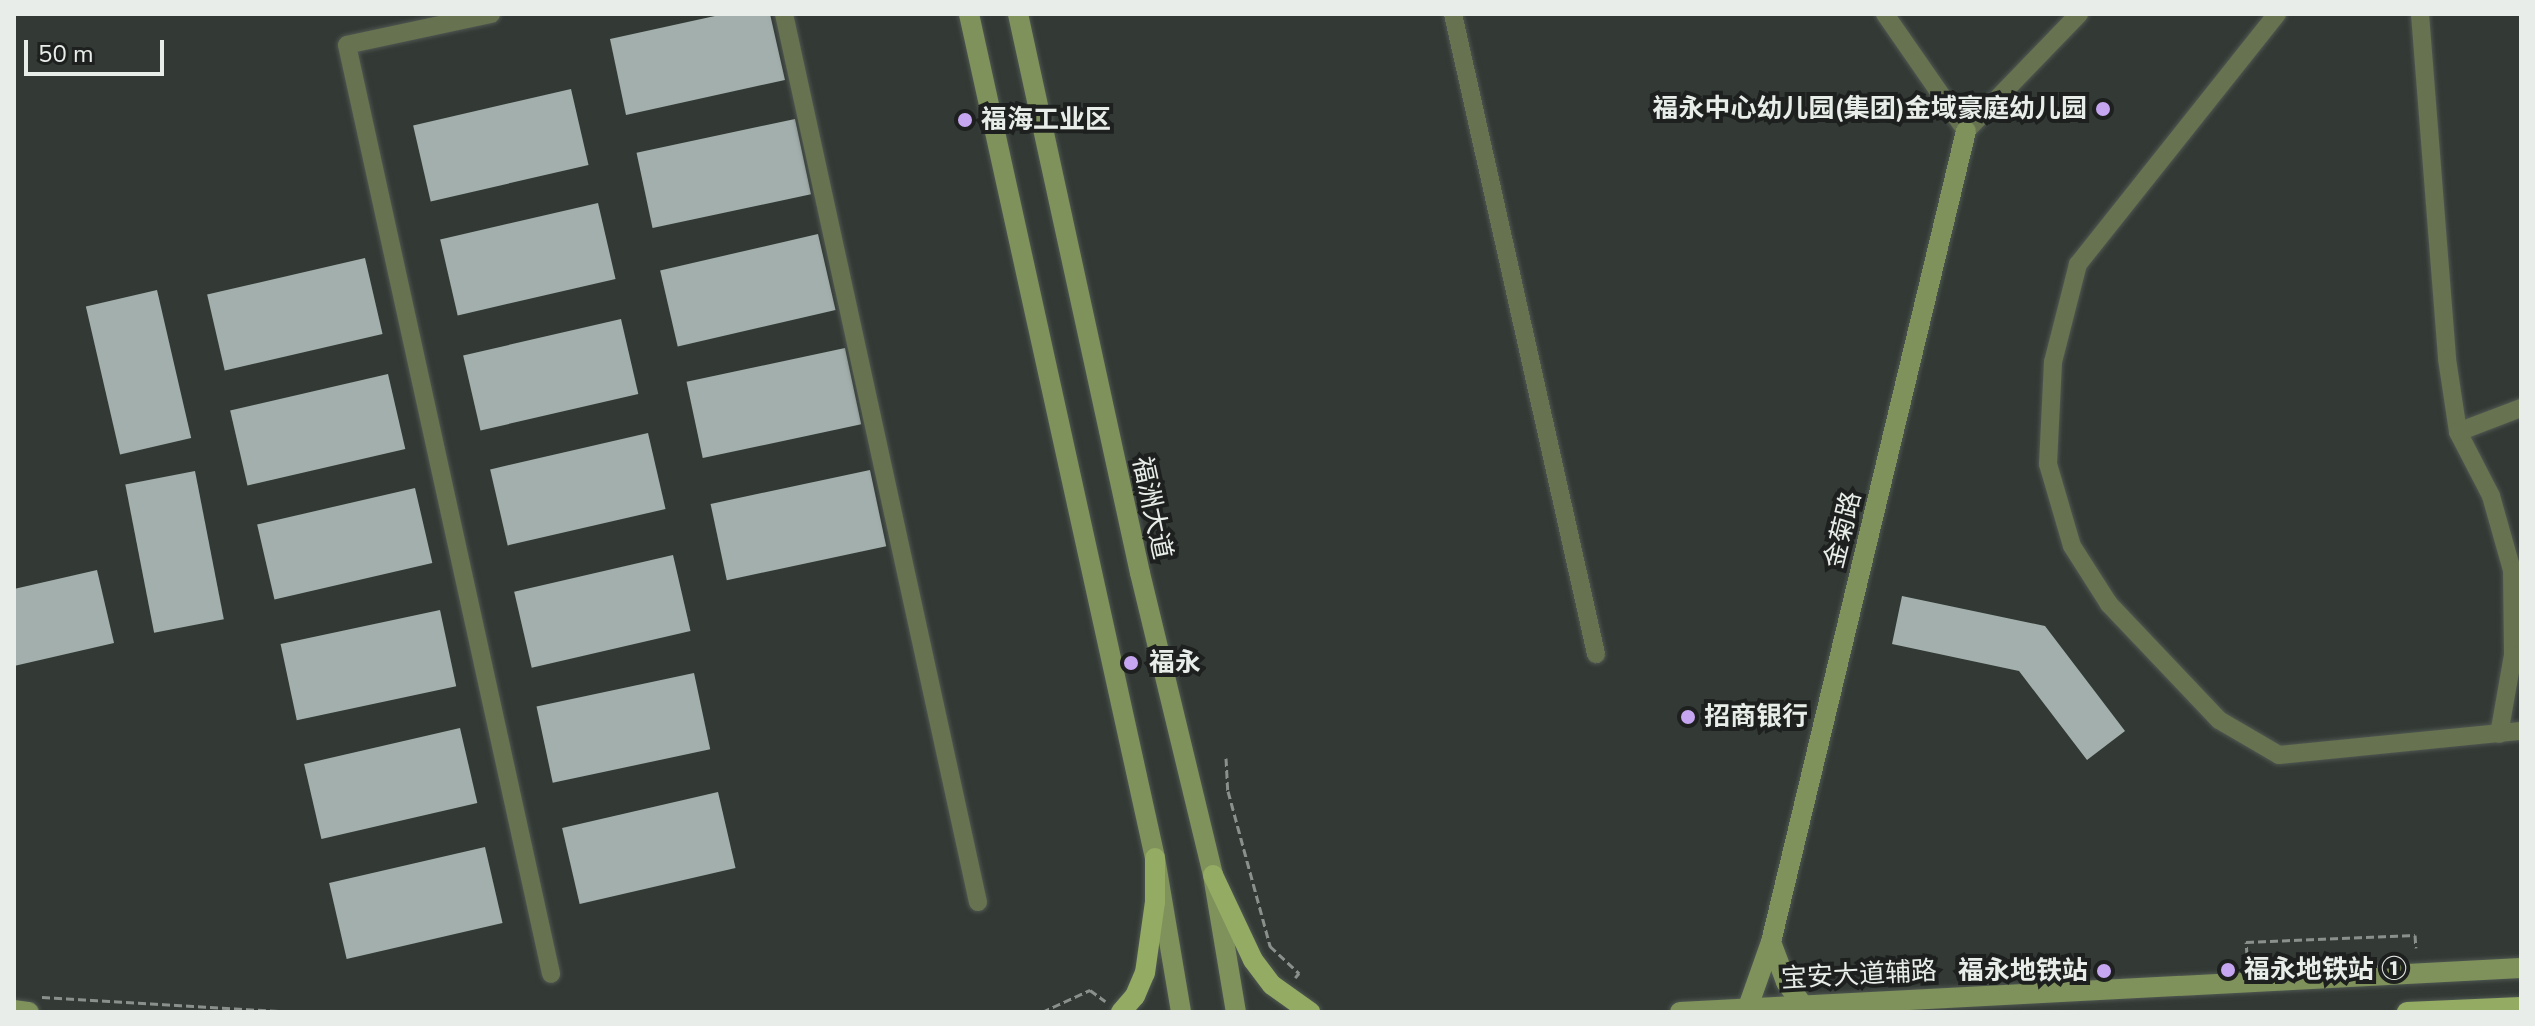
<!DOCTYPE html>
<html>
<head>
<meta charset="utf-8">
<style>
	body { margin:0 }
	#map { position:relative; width:2535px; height:1026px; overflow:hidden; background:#333a35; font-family:"Nunito Sans","Noto Sans SC",sans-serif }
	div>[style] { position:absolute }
	.building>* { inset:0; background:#a3afad; transform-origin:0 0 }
	.path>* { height:3px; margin-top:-1.5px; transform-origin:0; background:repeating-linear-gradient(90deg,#8a908c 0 8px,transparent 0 12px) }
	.roads { filter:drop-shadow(0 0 2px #505752) drop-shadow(0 0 2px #505752) }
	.street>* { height:18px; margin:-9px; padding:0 9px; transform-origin:9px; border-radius:9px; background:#677251 }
	.secondary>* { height:20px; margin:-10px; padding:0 10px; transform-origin:10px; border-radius:10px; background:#80925c }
	.primary>* { height:20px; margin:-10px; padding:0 10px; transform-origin:10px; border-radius:10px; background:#94ab64 }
	.dots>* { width:22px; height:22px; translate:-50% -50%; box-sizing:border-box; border:4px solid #1d201e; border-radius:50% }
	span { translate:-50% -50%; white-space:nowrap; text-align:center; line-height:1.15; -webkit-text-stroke:8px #1d201e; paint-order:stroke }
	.poi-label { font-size:26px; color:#e8ede9; font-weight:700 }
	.right { translate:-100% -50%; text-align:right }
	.left { translate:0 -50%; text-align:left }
	.street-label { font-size:26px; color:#e8ede9 }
	.frame { position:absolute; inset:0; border:16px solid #e8ede9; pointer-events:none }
	.scale { position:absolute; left:24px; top:40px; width:140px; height:36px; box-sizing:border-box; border:4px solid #e8ede9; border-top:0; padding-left:10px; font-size:24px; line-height:28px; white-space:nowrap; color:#e8ede9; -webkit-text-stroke:6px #1d201e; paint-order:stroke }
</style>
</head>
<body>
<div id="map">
	<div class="building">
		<i style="clip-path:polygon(724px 14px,770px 14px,785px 80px,626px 115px,610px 39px)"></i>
		<i style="left:571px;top:89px;width:78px;height:162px;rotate:77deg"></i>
		<i style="left:795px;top:119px;width:77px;height:162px;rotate:78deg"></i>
		<i style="left:598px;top:203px;width:78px;height:162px;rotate:77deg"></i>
		<i style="left:818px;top:234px;width:78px;height:162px;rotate:77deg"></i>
		<i style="left:365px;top:258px;width:78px;height:162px;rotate:77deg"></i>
		<i style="left:157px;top:290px;width:152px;height:73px;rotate:77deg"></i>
		<i style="left:621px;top:319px;width:77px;height:162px;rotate:77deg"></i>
		<i style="left:845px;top:348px;width:78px;height:162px;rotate:78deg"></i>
		<i style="left:388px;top:374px;width:77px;height:162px;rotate:77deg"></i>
		<i style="left:648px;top:433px;width:78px;height:162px;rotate:77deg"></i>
		<i style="left:870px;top:470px;width:78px;height:163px;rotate:78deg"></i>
		<i style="left:195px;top:471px;width:151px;height:71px;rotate:79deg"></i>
		<i style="left:415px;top:488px;width:77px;height:162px;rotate:77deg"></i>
		<i style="left:673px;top:555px;width:78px;height:163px;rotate:77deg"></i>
		<i style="clip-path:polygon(97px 570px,114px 643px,14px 666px,14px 589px)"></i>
		<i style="clip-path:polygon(1902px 596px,2045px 626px,2125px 731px,2087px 760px,2019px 671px,1892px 644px)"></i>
		<i style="left:440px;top:610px;width:78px;height:163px;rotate:78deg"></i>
		<i style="left:694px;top:673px;width:78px;height:161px;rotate:78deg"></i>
		<i style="left:460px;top:728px;width:77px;height:160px;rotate:77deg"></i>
		<i style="left:718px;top:792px;width:78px;height:160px;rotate:77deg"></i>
		<i style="left:485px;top:847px;width:78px;height:160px;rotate:77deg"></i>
	</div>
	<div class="path">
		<i style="left:1226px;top:758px;width:33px;rotate:87deg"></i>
		<i style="left:1228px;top:791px;width:161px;rotate:74.8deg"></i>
		<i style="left:1270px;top:946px;width:40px;rotate:43deg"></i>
		<i style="left:1299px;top:973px;width:6px;rotate:129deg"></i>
		<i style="left:2247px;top:955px;width:13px;rotate:-94deg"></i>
		<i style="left:2246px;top:942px;width:169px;rotate:-2.4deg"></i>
		<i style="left:2415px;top:935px;width:13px;rotate:86deg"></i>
		<i style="left:42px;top:997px;width:250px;rotate:3.4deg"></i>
		<i style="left:1042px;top:1012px;width:53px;rotate:-24.6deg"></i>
		<i style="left:1090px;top:990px;width:19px;rotate:36deg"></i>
	</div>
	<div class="roads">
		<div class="street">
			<i style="left:491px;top:14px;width:147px;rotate:167.9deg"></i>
			<i style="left:347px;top:45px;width:951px;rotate:77.61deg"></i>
			<i style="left:784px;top:14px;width:909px;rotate:77.68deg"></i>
			<i style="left:1453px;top:14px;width:656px;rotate:77.4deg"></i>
			<i style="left:1885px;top:14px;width:142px;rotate:55.3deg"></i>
			<i style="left:1966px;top:131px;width:163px;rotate:-46deg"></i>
			<i style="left:2277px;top:14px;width:320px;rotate:128.5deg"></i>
			<i style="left:2078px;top:264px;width:101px;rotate:104.3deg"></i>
			<i style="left:2053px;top:362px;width:102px;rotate:92.8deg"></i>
			<i style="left:2048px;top:464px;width:85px;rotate:73.7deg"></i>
			<i style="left:2072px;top:546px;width:69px;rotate:57.5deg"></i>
			<i style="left:2109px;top:604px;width:160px;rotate:46.5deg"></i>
			<i style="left:2219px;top:720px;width:69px;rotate:30.3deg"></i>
			<i style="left:2279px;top:755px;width:243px;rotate:-5.7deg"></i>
			<i style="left:2420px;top:14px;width:346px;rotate:85.5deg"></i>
			<i style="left:2447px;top:359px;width:74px;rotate:81.4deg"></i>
			<i style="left:2458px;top:432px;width:72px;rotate:62.7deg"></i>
			<i style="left:2491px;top:496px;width:77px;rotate:74.2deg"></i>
			<i style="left:2512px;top:570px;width:85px;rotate:89.3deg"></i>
			<i style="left:2513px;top:655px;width:80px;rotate:100deg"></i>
			<i style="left:2458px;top:432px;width:67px;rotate:-20.9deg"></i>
		</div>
		<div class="secondary">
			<i style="left:969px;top:14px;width:864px;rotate:77.57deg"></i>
			<i style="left:1155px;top:858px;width:156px;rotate:80.4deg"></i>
			<i style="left:1018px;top:14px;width:572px;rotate:77.69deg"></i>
			<i style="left:1140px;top:573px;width:311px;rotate:76.4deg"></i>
			<i style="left:1213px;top:875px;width:139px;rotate:80.5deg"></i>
			<i style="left:1771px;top:942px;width:43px;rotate:69.4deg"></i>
			<i style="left:1786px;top:982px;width:27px;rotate:54deg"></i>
			<i style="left:1748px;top:1007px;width:69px;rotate:-70.5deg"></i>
			<i style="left:1771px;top:942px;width:834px;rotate:-76.48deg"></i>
			<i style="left:14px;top:1010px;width:15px;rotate:8deg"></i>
			<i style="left:1680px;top:1012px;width:842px;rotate:-2.99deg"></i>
		</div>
		<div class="primary">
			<i style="left:1213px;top:875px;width:94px;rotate:64.8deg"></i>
			<i style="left:1253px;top:960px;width:31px;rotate:53deg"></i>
			<i style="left:1272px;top:985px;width:47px;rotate:35.4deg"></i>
			<i style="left:1121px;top:1012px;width:21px;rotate:-49deg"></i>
			<i style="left:1135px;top:996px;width:25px;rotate:-67deg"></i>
			<i style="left:1145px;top:973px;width:72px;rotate:-82deg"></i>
			<i style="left:1155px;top:902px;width:44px;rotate:-90deg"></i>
			<i style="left:2407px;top:1012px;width:114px;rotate:-2.5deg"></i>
		</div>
	</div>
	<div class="dots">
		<i style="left:2103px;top:109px;background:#c6a6f0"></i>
		<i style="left:965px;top:120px;background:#c6a6f0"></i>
		<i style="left:1131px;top:663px;background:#c6a6f0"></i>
		<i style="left:1688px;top:717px;background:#c6a6f0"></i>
		<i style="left:2228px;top:970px;background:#c6a6f0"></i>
		<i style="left:2104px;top:971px;background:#c6a6f0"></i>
	</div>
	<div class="poi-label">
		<span class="right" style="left:2087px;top:109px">福永中心幼儿园(集团)金域豪庭幼儿园</span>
		<span class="left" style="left:981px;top:120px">福海工业区</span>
		<span class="left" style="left:1149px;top:663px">福永</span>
		<span class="left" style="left:1704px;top:717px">招商银行</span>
		<span class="left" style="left:2244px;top:970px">福永地铁站 ①</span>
		<span class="right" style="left:2088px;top:971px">福永地铁站</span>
	</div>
	<div class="street-label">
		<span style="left:1152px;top:508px;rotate:78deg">福洲大道</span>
		<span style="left:1843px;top:530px;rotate:-76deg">金菊路</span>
		<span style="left:1859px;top:975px;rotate:-3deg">宝安大道辅路</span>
	</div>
	<div class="frame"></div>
	<div class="scale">50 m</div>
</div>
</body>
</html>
